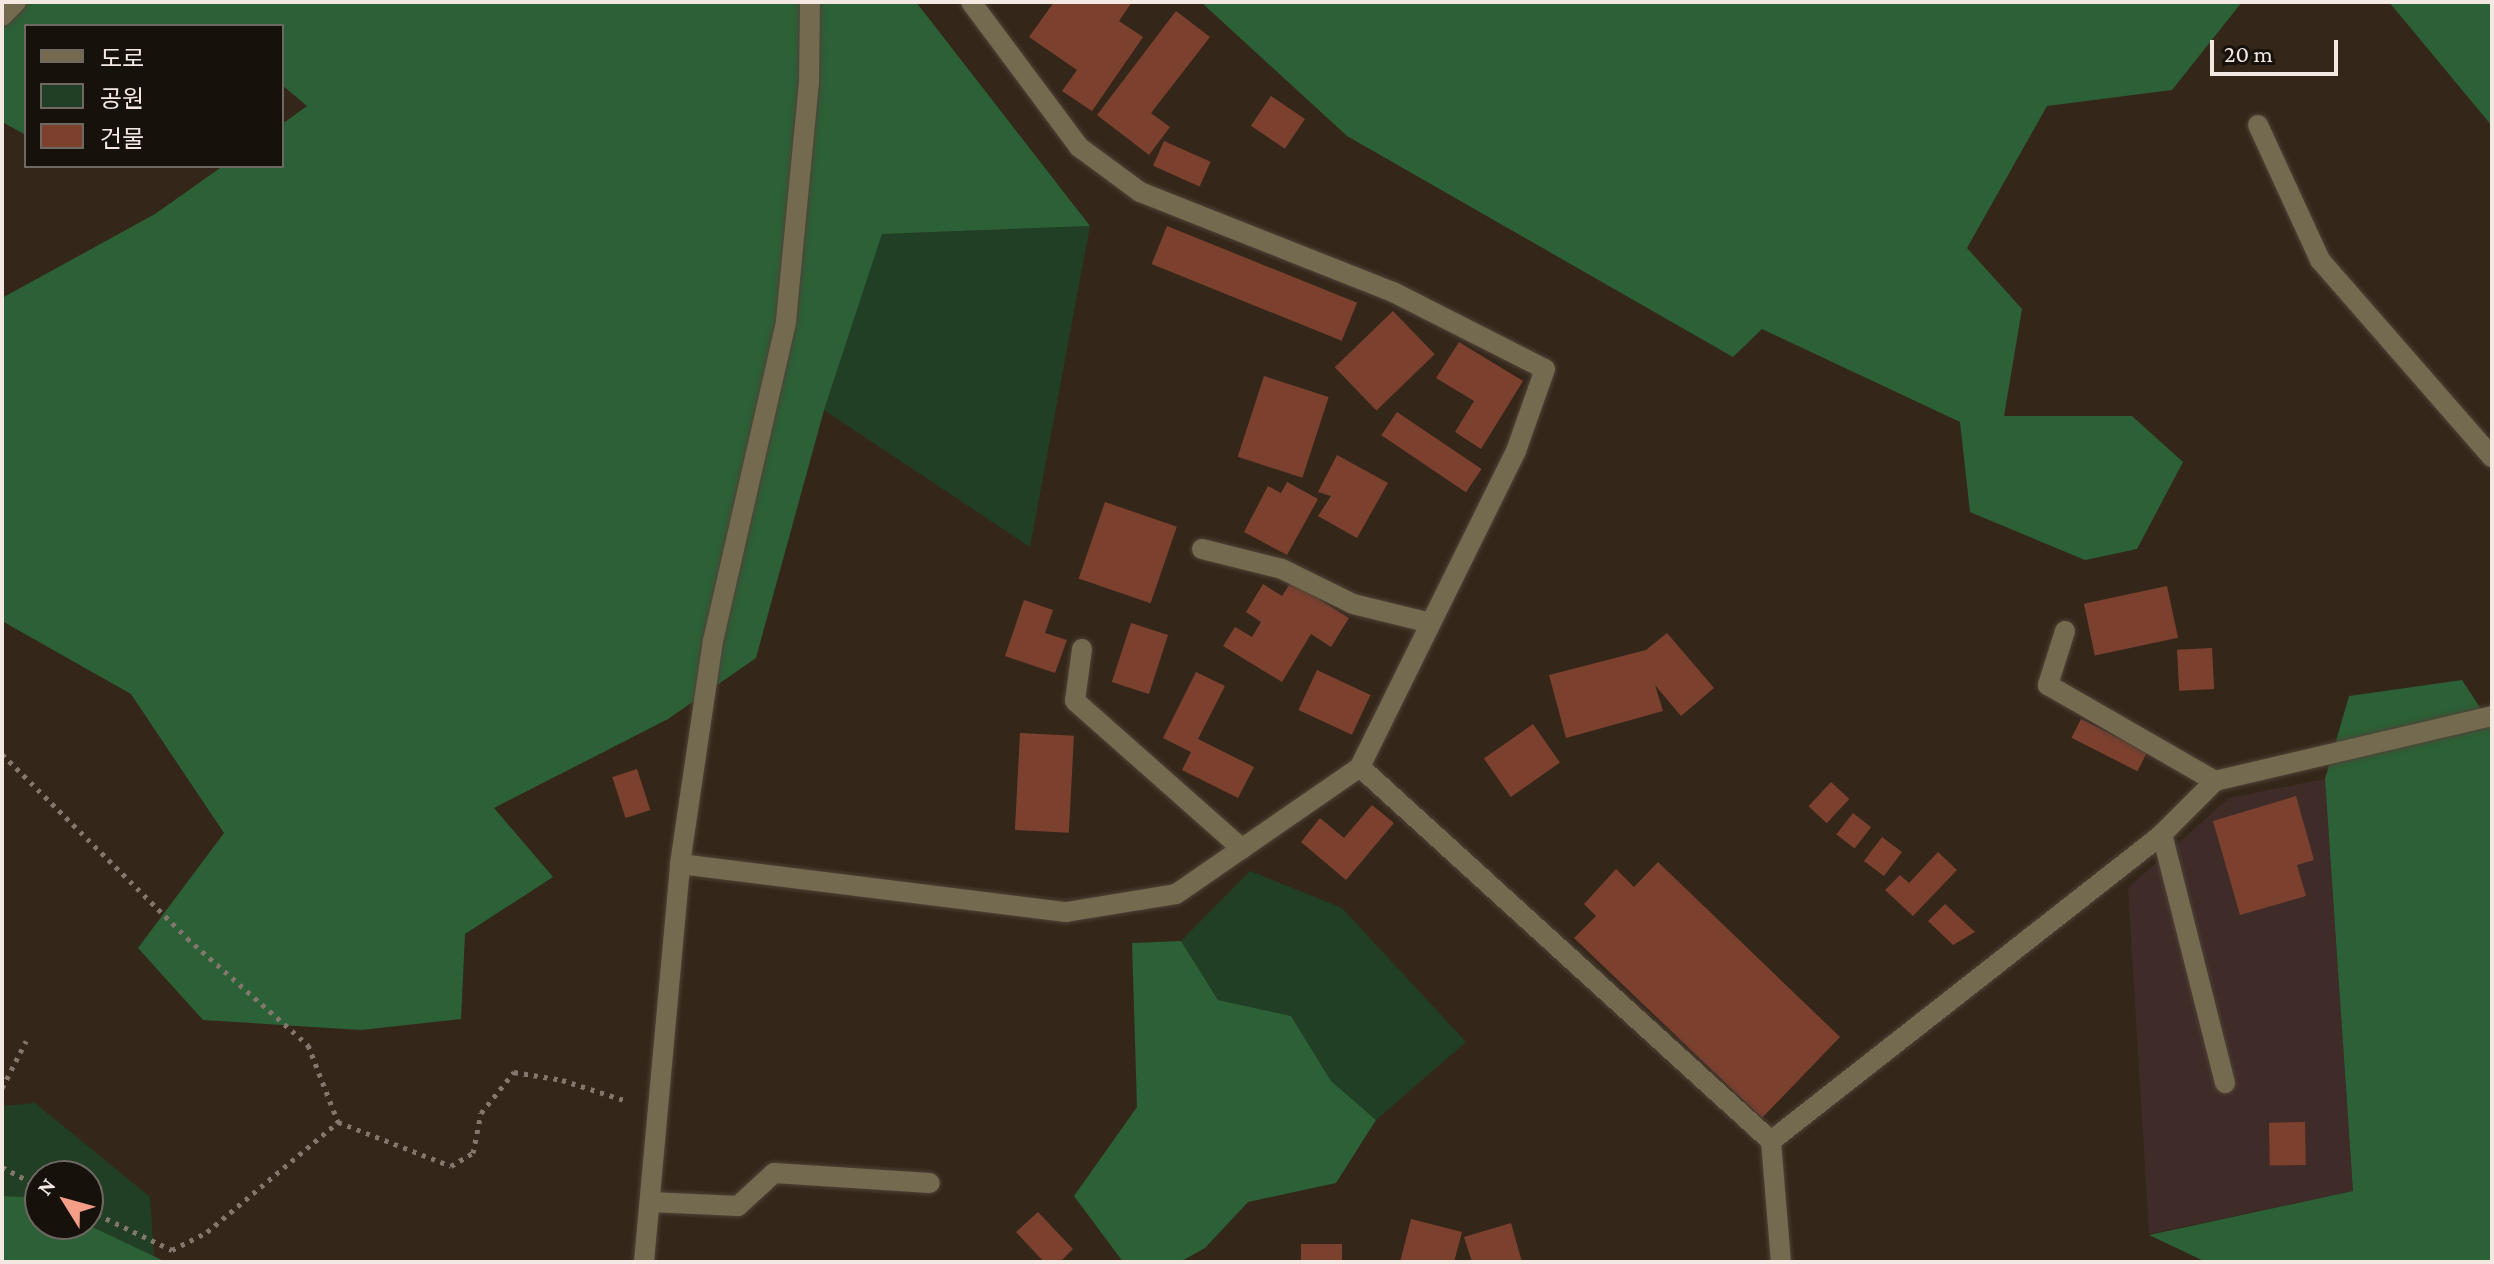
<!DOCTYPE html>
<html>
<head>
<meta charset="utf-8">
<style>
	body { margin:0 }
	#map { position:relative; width:2494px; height:1264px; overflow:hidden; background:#34271a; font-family:"Crimson Pro","Noto Sans KR",serif }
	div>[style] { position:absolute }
	.industrial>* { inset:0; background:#3f2b28 }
	.green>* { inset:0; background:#203f25 }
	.forest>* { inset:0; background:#2c6036 }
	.building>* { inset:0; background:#7c402f; transform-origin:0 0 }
	.path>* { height:5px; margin-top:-2.5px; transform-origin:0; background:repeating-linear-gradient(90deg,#83776d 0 4px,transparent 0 10px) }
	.roads { filter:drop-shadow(0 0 2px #4f4236) drop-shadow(0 0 2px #4f4236) }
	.service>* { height:20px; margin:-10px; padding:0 10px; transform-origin:10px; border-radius:10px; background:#746a50 }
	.minor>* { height:20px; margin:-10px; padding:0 10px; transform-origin:10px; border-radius:10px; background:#746a50 }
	span { translate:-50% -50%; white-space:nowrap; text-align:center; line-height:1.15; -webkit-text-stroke:6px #17110c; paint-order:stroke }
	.frame { position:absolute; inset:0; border:4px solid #f3e9e2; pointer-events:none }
	.legend { position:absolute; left:24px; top:24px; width:260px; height:144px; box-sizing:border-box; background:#17110c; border:2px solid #6f6762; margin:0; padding:10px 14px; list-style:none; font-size:24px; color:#f3e9e2 }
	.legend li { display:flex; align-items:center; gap:16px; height:40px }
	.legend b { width:40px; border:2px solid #6f6762 }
	.north { position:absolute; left:24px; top:1160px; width:80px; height:80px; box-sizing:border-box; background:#17110c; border:2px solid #6f6762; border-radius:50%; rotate:307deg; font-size:22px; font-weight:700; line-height:32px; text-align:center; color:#f3e9e2 }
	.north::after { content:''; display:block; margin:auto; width:28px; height:36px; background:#f49e87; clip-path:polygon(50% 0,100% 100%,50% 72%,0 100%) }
	.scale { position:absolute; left:2210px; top:40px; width:128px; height:36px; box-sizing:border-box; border:4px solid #f3e9e2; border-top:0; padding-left:10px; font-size:24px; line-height:28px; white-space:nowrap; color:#f3e9e2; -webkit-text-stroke:6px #17110c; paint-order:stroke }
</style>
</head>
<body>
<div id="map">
	<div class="industrial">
		<i style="clip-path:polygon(2325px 779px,2353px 1191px,2149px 1234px,2128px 888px,2229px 798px)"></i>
	</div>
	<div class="green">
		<i style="clip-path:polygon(1090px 226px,1030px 547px,824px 410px,882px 234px)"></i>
		<i style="clip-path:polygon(1250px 871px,1342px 908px,1466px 1042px,1376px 1120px,1331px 1081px,1291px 1016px,1218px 1000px,1181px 941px)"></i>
		<i style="clip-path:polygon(35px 1103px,150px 1197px,154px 1257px,86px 1224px,88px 1176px,40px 1176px,40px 1202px,28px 1197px,2px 1196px,2px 1106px)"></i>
	</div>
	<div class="forest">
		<i style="clip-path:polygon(2px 2px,916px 2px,1090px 226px,882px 234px,824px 410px,756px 658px,668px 719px,494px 808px,553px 877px,465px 934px,461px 1019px,361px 1030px,203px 1020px,138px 948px,224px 833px,131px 694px,2px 621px,2px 298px,155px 214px,223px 166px,282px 166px,282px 124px,307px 106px,282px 85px,282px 26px,26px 26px,26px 135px,2px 122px)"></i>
		<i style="clip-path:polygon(1201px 2px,2242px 2px,2172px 90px,2047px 106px,1967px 248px,2022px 309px,2004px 416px,2132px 416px,2183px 462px,2137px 549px,2085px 560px,1970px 512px,1960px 422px,1762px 329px,1733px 357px,1347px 136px)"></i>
		<i style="clip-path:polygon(2389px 2px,2492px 2px,2492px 126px)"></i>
		<i style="clip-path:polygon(2462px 680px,2492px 726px,2492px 1262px,2206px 1262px,2149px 1235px,2353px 1191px,2325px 779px,2349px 696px)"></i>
		<i style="clip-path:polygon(1181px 941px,1218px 1000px,1291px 1016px,1331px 1081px,1376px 1120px,1336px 1183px,1248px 1202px,1205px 1248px,1180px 1262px,1123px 1262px,1074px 1196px,1137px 1107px,1132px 943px)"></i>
		<i style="clip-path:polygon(2px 1196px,28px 1197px,40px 1202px,40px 1224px,86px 1224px,166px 1262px,2px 1262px)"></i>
	</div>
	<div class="building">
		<i style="clip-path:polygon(1054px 2px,1132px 2px,1119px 21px,1143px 37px,1092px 111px,1062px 91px,1077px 70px,1029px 37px)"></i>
		<i style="clip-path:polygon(1176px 11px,1210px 37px,1151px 113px,1170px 127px,1149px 155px,1097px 115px)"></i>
		<i style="left:1271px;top:96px;width:41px;height:36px;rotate:34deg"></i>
		<i style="left:1164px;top:141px;width:51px;height:27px;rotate:24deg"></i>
		<i style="left:1167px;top:226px;width:205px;height:41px;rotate:22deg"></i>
		<i style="left:1393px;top:311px;width:60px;height:81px;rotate:46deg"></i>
		<i style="clip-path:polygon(1459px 342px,1523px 381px,1481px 449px,1455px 432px,1474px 401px,1436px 378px)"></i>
		<i style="left:1264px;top:376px;width:68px;height:85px;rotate:18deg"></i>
		<i style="left:1397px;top:412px;width:102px;height:28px;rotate:34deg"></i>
		<i style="clip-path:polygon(1337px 455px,1388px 483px,1357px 538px,1318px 516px,1331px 496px,1318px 492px)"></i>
		<i style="clip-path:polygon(1287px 482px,1318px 499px,1287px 555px,1244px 532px,1268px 486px,1281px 493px)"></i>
		<i style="left:1105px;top:502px;width:76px;height:81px;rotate:19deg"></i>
		<i style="clip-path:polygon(1291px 582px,1349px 618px,1331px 647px,1311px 634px,1282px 682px,1223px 646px,1235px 627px,1252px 637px,1261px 622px,1246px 612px,1263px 584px,1282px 596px)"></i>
		<i style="left:2167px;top:586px;width:53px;height:85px;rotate:78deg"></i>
		<i style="clip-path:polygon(1024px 600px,1053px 610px,1045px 633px,1067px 640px,1055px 673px,1005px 656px)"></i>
		<i style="left:1131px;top:623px;width:39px;height:62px;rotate:18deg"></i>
		<i style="clip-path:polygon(1667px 633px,1714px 688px,1681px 716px,1655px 685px,1663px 711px,1566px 738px,1549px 675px,1646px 650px)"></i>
		<i style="left:2212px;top:648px;width:41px;height:35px;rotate:87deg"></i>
		<i style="left:1317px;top:670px;width:59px;height:44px;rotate:25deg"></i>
		<i style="clip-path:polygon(1196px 672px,1225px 686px,1198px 739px,1254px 767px,1238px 798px,1182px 770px,1191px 752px,1163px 738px)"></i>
		<i style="left:2081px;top:719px;width:74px;height:21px;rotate:27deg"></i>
		<i style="left:1533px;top:724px;width:47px;height:60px;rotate:55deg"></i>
		<i style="left:1020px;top:733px;width:54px;height:97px;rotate:3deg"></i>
		<i style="left:637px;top:769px;width:43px;height:26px;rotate:72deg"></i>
		<i style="left:1831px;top:782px;width:25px;height:33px;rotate:43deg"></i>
		<i style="clip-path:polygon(2296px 796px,2314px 860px,2297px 865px,2306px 896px,2240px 915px,2213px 821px)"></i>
		<i style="clip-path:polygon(1372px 805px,1394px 823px,1346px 880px,1301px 842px,1320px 818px,1344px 838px)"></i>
		<i style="left:1853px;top:813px;width:23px;height:27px;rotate:38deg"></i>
		<i style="left:1882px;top:837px;width:25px;height:30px;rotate:37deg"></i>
		<i style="clip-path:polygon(1938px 852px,1957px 870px,1913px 916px,1885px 890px,1900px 875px,1909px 883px)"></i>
		<i style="clip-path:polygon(1658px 862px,1840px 1037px,1762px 1118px,1574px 938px,1596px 916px,1584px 904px,1616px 869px,1634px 887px)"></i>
		<i style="clip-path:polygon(1945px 904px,1975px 932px,1953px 945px,1928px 921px)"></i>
		<i style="left:2305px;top:1122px;width:43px;height:36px;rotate:89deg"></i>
		<i style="clip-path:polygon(1038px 1212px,1073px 1249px,1060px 1262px,1044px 1262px,1016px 1232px)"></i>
		<i style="clip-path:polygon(1411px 1219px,1462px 1232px,1454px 1262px,1400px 1262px)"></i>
		<i style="clip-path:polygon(1511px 1223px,1522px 1262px,1472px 1262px,1464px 1237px)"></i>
		<i style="left:1301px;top:1244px;width:41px;height:18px"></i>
	</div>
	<div class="path">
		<i style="left:2px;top:754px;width:261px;rotate:44.8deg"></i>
		<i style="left:187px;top:938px;width:162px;rotate:41.5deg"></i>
		<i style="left:308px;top:1045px;width:83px;rotate:68.7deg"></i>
		<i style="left:338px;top:1122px;width:121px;rotate:21.3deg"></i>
		<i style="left:451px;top:1166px;width:26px;rotate:-31deg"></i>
		<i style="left:473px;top:1153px;width:41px;rotate:-78.7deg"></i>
		<i style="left:481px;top:1113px;width:53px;rotate:-51.2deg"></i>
		<i style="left:514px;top:1072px;width:49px;rotate:9.5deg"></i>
		<i style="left:562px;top:1080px;width:68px;rotate:17.9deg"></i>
		<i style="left:2px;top:1088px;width:53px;rotate:-62.9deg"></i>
		<i style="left:2px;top:1167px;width:43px;rotate:27.8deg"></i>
		<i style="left:88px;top:1210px;width:93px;rotate:25.5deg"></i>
		<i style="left:172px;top:1250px;width:39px;rotate:-27deg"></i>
		<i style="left:207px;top:1232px;width:171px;rotate:-40deg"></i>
	</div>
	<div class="roads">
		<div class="service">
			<i style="left:2258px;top:125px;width:149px;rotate:65.3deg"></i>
			<i style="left:2320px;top:260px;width:262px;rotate:48.9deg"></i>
			<i style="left:1202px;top:549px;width:82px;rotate:14deg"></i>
			<i style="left:1282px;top:569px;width:79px;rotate:26.2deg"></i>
			<i style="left:1353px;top:604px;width:80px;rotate:13.7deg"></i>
			<i style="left:2065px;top:631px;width:57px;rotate:107.5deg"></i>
			<i style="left:2048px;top:685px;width:193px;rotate:29.9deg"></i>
			<i style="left:2215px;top:781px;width:285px;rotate:-13.2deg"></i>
			<i style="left:1082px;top:649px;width:52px;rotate:97.7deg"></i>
			<i style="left:1075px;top:701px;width:223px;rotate:41.5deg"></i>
			<i style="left:2162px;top:834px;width:257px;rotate:75.8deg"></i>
			<i style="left:650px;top:1202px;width:88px;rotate:2.6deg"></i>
			<i style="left:738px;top:1206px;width:49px;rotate:-42.5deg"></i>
			<i style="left:774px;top:1173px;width:156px;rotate:3.7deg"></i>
		</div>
		<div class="minor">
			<i style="left:971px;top:2px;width:181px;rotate:53.3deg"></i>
			<i style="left:1079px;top:147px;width:76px;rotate:36.4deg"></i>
			<i style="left:1140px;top:192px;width:272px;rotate:21.6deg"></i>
			<i style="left:1393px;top:292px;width:170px;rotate:26.9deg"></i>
			<i style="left:1545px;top:369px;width:87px;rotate:109.5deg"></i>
			<i style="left:1516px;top:451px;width:352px;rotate:116.3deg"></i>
			<i style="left:1360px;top:767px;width:556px;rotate:42.3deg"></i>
			<i style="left:1771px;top:1141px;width:121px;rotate:85.3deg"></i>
			<i style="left:2px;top:16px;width:20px;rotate:-45deg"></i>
			<i style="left:680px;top:864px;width:225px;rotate:-81.6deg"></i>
			<i style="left:713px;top:641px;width:328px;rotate:-77.1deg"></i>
			<i style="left:786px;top:321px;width:238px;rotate:-84.5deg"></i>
			<i style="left:809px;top:84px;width:82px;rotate:-89.3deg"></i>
			<i style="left:1771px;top:1141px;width:497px;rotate:-38.1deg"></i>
			<i style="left:2162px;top:834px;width:75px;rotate:-45deg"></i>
			<i style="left:644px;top:1262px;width:400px;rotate:-84.8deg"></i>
			<i style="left:680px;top:864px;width:389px;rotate:7.1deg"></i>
			<i style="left:1066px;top:912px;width:111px;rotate:-9.3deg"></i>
			<i style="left:1176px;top:894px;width:224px;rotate:-34.6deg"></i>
		</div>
	</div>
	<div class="frame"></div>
	<ul class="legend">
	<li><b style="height:10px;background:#746a50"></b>도로</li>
	<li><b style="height:22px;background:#203f25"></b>공원</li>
	<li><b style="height:22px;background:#7c402f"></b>건물</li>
	</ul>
	<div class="north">N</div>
	<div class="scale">20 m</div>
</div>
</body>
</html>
